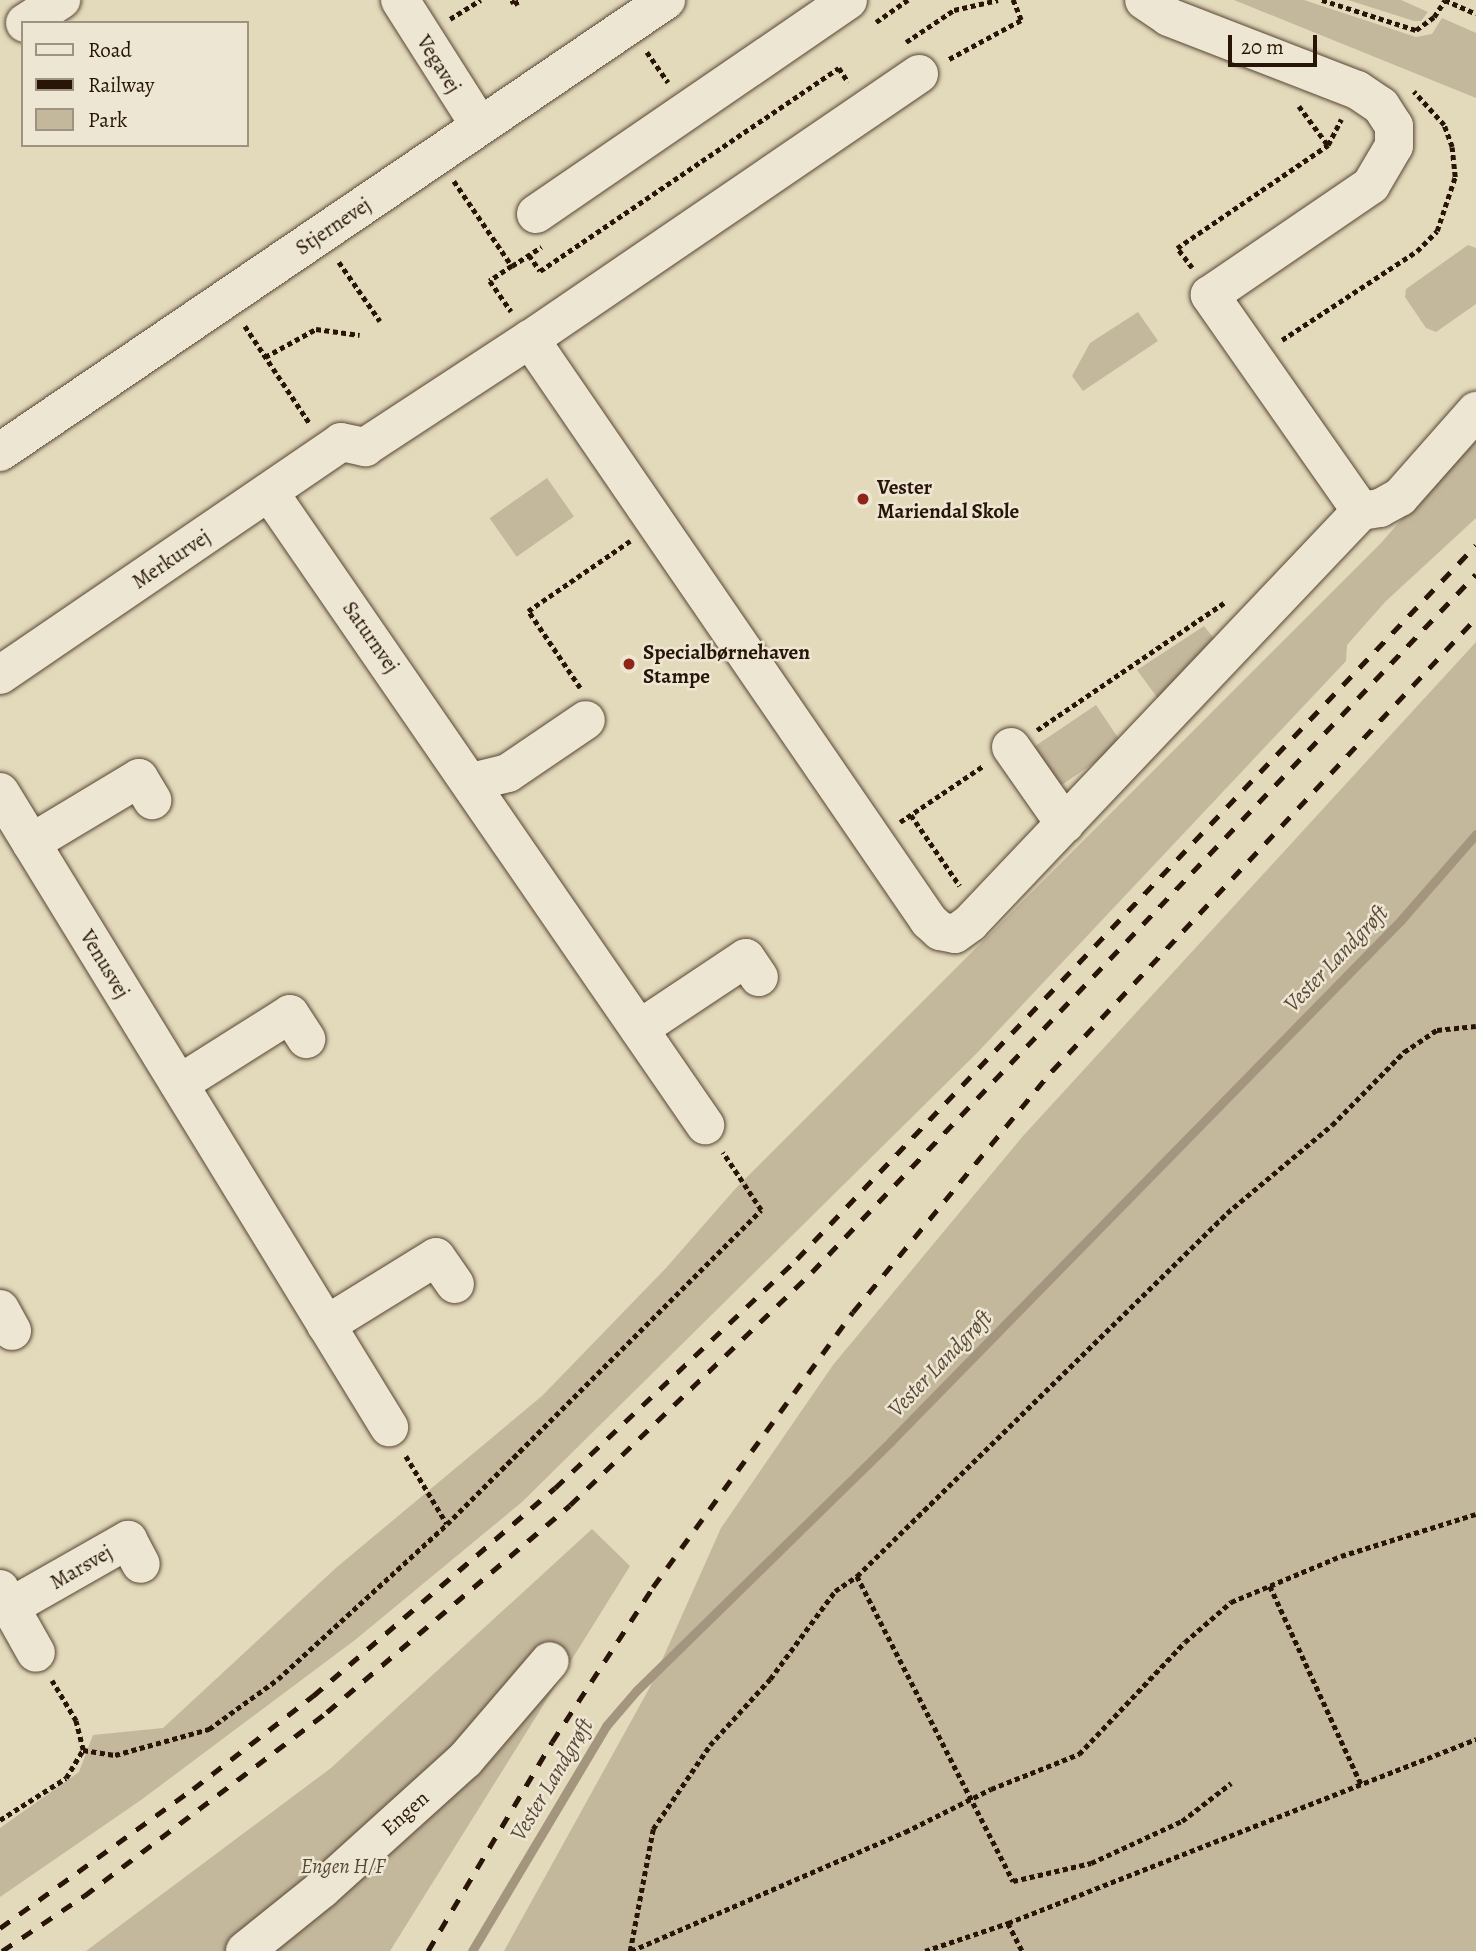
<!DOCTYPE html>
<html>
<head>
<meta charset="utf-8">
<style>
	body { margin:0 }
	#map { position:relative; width:1476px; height:1951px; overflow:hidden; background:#e3d9bb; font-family:Alegreya,serif }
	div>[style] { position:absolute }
	.green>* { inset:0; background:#c3b89c; transform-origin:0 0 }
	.stream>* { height:9px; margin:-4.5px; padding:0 4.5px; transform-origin:4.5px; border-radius:4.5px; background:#a4967e }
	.path>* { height:4.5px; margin-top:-2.25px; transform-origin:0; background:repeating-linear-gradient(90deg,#291507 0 5px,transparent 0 8.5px) }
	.roads { filter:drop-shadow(0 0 2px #584634) drop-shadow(0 0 2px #584634) }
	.minor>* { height:38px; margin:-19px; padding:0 19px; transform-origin:19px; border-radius:19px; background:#ede6d3 }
	.rail>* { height:5px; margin-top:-2.5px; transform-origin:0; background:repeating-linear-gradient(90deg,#291507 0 12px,transparent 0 24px) }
	.dots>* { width:19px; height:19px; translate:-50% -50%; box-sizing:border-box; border:4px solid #ede6d3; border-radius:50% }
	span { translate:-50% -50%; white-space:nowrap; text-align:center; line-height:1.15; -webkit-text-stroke:5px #ede6d3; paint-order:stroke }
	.street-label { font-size:21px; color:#291507 }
	.poi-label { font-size:21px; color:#291507; font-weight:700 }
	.left { translate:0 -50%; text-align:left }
	.park-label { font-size:21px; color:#574634; font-style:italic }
	.water-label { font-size:23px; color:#5a4937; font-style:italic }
	.legend { position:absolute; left:21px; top:21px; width:228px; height:126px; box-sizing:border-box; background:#ede6d3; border:2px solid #9f9281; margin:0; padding:9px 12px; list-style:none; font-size:21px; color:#291507 }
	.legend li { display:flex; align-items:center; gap:14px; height:35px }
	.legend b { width:35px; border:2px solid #9f9281 }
	.scale { position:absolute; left:1228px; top:35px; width:89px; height:32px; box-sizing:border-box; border:4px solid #291507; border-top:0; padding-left:9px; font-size:21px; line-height:24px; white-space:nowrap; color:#291507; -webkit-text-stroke:5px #ede6d3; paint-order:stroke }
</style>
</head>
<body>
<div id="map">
	<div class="green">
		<i style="clip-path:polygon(1234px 0,1304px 0,1416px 37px,1432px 34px,1442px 18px,1476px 33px,1476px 98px)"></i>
		<i style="clip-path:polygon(1348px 0,1401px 0,1428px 12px,1421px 21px,1414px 21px)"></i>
		<i style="clip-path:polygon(1468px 245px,1476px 248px,1476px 304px,1436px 332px,1426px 328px,1405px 297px,1406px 289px)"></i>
		<i style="clip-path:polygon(1138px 312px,1158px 341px,1083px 391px,1072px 376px,1090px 343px)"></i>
		<i style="clip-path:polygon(1476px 434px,1476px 518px,1385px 602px,1347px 645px,1346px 661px,977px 1053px,522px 1502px,355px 1640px,141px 1800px,0 1897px,0 1828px,79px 1772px,93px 1735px,163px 1728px,337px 1567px,542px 1396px,666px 1268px,736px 1188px,1381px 543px)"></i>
		<i style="left:547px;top:478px;width:47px;height:70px;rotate:55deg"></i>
		<i style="clip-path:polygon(1204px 626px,1219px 645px,1162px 704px,1137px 670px)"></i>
		<i style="clip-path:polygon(1476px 642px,1476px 1951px,504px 1951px,650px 1687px,721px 1528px,833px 1365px,1023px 1136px)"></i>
		<i style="left:1096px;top:705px;width:47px;height:76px;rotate:56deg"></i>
		<i style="clip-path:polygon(592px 1529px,630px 1566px,390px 1951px,86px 1951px,331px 1768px)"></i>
	</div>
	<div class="stream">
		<i style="left:472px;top:1951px;width:262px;rotate:-59.2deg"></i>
		<i style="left:606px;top:1726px;width:46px;rotate:-49.4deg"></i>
		<i style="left:636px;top:1691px;width:357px;rotate:-44.4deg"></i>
		<i style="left:891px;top:1441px;width:729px;rotate:-45.61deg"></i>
		<i style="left:1401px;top:920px;width:114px;rotate:-48.9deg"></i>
	</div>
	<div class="path">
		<i style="left:512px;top:0;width:4px;rotate:63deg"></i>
		<i style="left:514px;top:4px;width:8px;rotate:-30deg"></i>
		<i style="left:1322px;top:0;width:99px;rotate:17.7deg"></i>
		<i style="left:1416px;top:30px;width:22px;rotate:-36deg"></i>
		<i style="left:1434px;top:17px;width:20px;rotate:-57deg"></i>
		<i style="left:1445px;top:0;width:34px;rotate:24deg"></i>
		<i style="left:450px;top:19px;width:36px;rotate:-32deg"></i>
		<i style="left:876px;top:22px;width:39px;rotate:-35deg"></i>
		<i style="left:906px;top:42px;width:58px;rotate:-33.7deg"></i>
		<i style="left:954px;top:10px;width:45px;rotate:-12.8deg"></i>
		<i style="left:647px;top:52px;width:37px;rotate:55deg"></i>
		<i style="left:949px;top:59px;width:82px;rotate:-28.4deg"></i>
		<i style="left:1021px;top:20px;width:22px;rotate:-112deg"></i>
		<i style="left:1299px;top:106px;width:49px;rotate:53.4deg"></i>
		<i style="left:454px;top:181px;width:103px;rotate:55.7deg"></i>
		<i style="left:512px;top:266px;width:27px;rotate:146deg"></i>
		<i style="left:490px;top:281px;width:37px;rotate:55deg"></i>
		<i style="left:529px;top:255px;width:19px;rotate:55deg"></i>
		<i style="left:540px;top:271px;width:361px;rotate:-34.2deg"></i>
		<i style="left:839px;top:68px;width:17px;rotate:57deg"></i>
		<i style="left:339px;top:262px;width:72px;rotate:55.2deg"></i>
		<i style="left:512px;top:266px;width:35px;rotate:-33deg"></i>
		<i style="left:1192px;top:268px;width:25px;rotate:-127deg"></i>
		<i style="left:1177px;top:248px;width:183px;rotate:-34.3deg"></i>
		<i style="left:1328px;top:145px;width:29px;rotate:-63deg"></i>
		<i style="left:245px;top:326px;width:118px;rotate:56.4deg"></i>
		<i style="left:1282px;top:340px;width:162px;rotate:-33.4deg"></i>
		<i style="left:1417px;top:251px;width:28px;rotate:-45deg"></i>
		<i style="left:1437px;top:231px;width:57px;rotate:-71.6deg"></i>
		<i style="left:1455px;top:177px;width:30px;rotate:-96deg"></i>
		<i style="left:1452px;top:147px;width:23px;rotate:-110deg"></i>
		<i style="left:1444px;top:125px;width:45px;rotate:-132.3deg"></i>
		<i style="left:265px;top:357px;width:58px;rotate:-28.8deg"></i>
		<i style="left:316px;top:329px;width:44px;rotate:7.8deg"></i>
		<i style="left:580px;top:688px;width:93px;rotate:-124deg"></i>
		<i style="left:528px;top:611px;width:124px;rotate:-34.5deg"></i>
		<i style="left:1037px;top:730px;width:226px;rotate:-34.2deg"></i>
		<i style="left:911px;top:815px;width:86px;rotate:55.4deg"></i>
		<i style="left:900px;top:822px;width:100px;rotate:-34deg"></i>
		<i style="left:406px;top:1456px;width:79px;rotate:58.9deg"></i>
		<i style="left:857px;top:1576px;width:343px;rotate:62.9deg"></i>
		<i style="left:1013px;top:1881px;width:80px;rotate:-13deg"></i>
		<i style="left:1091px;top:1863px;width:100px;rotate:-24.8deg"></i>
		<i style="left:1182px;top:1821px;width:62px;rotate:-37.8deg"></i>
		<i style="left:1270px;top:1586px;width:218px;rotate:65.3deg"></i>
		<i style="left:83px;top:1750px;width:32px;rotate:9deg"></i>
		<i style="left:115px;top:1755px;width:98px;rotate:-15.5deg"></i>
		<i style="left:209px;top:1729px;width:85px;rotate:-35.9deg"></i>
		<i style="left:278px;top:1679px;width:229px;rotate:-42.5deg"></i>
		<i style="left:447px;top:1524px;width:444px;rotate:-45deg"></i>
		<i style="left:761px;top:1210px;width:69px;rotate:-123.7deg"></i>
		<i style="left:0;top:1820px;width:78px;rotate:-32.5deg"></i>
		<i style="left:66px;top:1778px;width:33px;rotate:-59deg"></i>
		<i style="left:83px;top:1750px;width:30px;rotate:-104deg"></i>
		<i style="left:76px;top:1721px;width:47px;rotate:-121deg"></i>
		<i style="left:1008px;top:1923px;width:31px;rotate:63deg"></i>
		<i style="left:630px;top:1951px;width:124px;rotate:-79.3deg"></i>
		<i style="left:653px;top:1829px;width:102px;rotate:-55.8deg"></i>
		<i style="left:710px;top:1745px;width:89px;rotate:-47.7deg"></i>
		<i style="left:770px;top:1679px;width:109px;rotate:-53.5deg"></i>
		<i style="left:835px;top:1591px;width:27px;rotate:-34deg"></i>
		<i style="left:857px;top:1576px;width:518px;rotate:-44.45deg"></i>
		<i style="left:1227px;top:1213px;width:137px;rotate:-40deg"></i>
		<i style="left:1332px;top:1125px;width:103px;rotate:-45.4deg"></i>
		<i style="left:1404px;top:1052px;width:40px;rotate:-34deg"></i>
		<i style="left:1437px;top:1030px;width:39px;rotate:-6deg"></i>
		<i style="left:631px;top:1951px;width:299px;rotate:-23.5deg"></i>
		<i style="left:905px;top:1832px;width:96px;rotate:-26.6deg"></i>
		<i style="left:991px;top:1789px;width:95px;rotate:-21.7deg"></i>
		<i style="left:1079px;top:1754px;width:154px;rotate:-46.6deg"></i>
		<i style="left:1185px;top:1642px;width:61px;rotate:-41deg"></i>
		<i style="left:1231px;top:1602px;width:119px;rotate:-22.7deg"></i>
		<i style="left:1341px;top:1556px;width:141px;rotate:-17.3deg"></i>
		<i style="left:925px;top:1951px;width:88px;rotate:-18.6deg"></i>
		<i style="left:1008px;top:1923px;width:503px;rotate:-21.46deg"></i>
	</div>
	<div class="roads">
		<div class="minor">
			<i style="left:400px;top:0;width:149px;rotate:57.6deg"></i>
			<i style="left:25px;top:23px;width:43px;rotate:-32.6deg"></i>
			<i style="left:919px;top:74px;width:471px;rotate:145.7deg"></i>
			<i style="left:530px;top:339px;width:706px;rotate:55.57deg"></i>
			<i style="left:929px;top:921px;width:15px;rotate:42deg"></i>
			<i style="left:940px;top:931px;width:15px;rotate:11deg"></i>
			<i style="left:955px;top:934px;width:19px;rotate:-36deg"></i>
			<i style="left:970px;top:923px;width:568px;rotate:-46.5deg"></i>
			<i style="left:1361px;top:511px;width:264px;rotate:-125deg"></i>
			<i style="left:1210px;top:295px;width:195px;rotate:-34.3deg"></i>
			<i style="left:1371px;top:185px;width:45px;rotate:-59.5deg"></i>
			<i style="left:1394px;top:146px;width:20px;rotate:-90deg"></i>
			<i style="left:1394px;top:126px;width:24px;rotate:-123deg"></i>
			<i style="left:1381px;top:106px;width:29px;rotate:-146deg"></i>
			<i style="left:1357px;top:90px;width:202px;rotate:-158.8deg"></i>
			<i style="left:1169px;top:17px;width:30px;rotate:-146deg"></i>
			<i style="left:536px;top:214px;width:378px;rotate:-34.4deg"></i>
			<i style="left:0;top:452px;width:805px;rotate:-34.16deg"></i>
			<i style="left:269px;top:492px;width:769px;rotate:55.44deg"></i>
			<i style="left:1361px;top:511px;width:19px;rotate:-9deg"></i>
			<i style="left:1380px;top:508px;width:23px;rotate:-29deg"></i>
			<i style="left:1400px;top:497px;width:115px;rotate:-48.5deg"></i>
			<i style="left:0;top:675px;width:413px;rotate:-34.3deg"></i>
			<i style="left:341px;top:442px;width:25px;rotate:12deg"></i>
			<i style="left:365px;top:447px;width:197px;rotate:-33.2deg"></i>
			<i style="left:1011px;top:747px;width:94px;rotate:55deg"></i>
			<i style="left:472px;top:782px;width:37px;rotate:-14deg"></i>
			<i style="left:508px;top:773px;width:94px;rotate:-34.2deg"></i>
			<i style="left:0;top:792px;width:745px;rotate:58.51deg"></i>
			<i style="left:31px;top:843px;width:126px;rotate:-31deg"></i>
			<i style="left:139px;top:778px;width:26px;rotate:59deg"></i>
			<i style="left:639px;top:1029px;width:128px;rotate:-33.6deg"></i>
			<i style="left:746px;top:958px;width:23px;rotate:56deg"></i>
			<i style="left:179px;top:1084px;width:131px;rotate:-32.2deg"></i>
			<i style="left:290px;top:1014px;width:30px;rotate:57deg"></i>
			<i style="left:0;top:1309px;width:25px;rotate:61deg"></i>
			<i style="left:326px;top:1325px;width:129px;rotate:-31.7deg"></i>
			<i style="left:436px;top:1257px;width:33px;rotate:55deg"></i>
			<i style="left:0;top:1589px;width:73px;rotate:60.6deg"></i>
			<i style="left:10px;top:1607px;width:136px;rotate:-29.6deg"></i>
			<i style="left:128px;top:1540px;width:27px;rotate:62deg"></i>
			<i style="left:245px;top:1951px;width:99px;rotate:-38.8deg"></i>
			<i style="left:322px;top:1889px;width:193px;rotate:-42.1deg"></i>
			<i style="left:465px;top:1760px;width:130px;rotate:-49.4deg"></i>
		</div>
	</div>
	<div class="rail">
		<i style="left:0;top:1928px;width:238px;rotate:-35.8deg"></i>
		<i style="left:193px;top:1789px;width:152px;rotate:-37.8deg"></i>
		<i style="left:313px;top:1696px;width:319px;rotate:-40.7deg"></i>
		<i style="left:555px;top:1488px;width:333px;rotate:-43.4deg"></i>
		<i style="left:797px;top:1259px;width:985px;rotate:-46.44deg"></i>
		<i style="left:2px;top:1951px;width:99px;rotate:-33.9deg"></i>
		<i style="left:84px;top:1896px;width:305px;rotate:-37.1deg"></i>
		<i style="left:327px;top:1712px;width:319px;rotate:-40.4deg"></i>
		<i style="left:570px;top:1505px;width:336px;rotate:-43.9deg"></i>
		<i style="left:812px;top:1272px;width:963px;rotate:-46.43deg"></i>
		<i style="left:428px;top:1951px;width:243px;rotate:-59.3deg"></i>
		<i style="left:552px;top:1742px;width:185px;rotate:-56.9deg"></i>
		<i style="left:653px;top:1587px;width:340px;rotate:-54deg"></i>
		<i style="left:853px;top:1312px;width:313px;rotate:-50.5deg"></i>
		<i style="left:1052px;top:1071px;width:620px;rotate:-46.89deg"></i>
	</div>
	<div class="dots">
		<i style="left:863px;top:499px;background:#8f2418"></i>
		<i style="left:629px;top:664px;background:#8f2418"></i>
	</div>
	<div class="street-label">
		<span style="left:439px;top:64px;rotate:58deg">Vegavej</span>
		<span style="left:333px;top:226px;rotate:-34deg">Stjernevej</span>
		<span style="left:171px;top:559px;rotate:-34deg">Merkurvej</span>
		<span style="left:371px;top:637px;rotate:55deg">Saturnvej</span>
		<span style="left:105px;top:964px;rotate:59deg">Venusvej</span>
		<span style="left:81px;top:1567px;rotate:-30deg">Marsvej</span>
		<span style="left:405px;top:1813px;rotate:-42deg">Engen</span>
	</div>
	<div class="poi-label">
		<span class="left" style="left:877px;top:499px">Vester<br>Mariendal Skole</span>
		<span class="left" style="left:643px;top:664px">Specialbørnehaven<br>Stampe</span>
	</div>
	<div class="park-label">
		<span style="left:343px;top:1866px">Engen H/F</span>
	</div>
	<div class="water-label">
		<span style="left:1336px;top:959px;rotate:-46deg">Vester Landgrøft</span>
		<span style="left:940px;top:1364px;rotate:-46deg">Vester Landgrøft</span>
		<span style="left:552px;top:1780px;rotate:-59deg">Vester Landgrøft</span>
	</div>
	<ul class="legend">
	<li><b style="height:9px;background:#ede6d3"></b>Road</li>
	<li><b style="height:9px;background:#291507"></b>Railway</li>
	<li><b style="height:19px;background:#c3b89c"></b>Park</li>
	</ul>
	<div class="scale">20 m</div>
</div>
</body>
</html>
